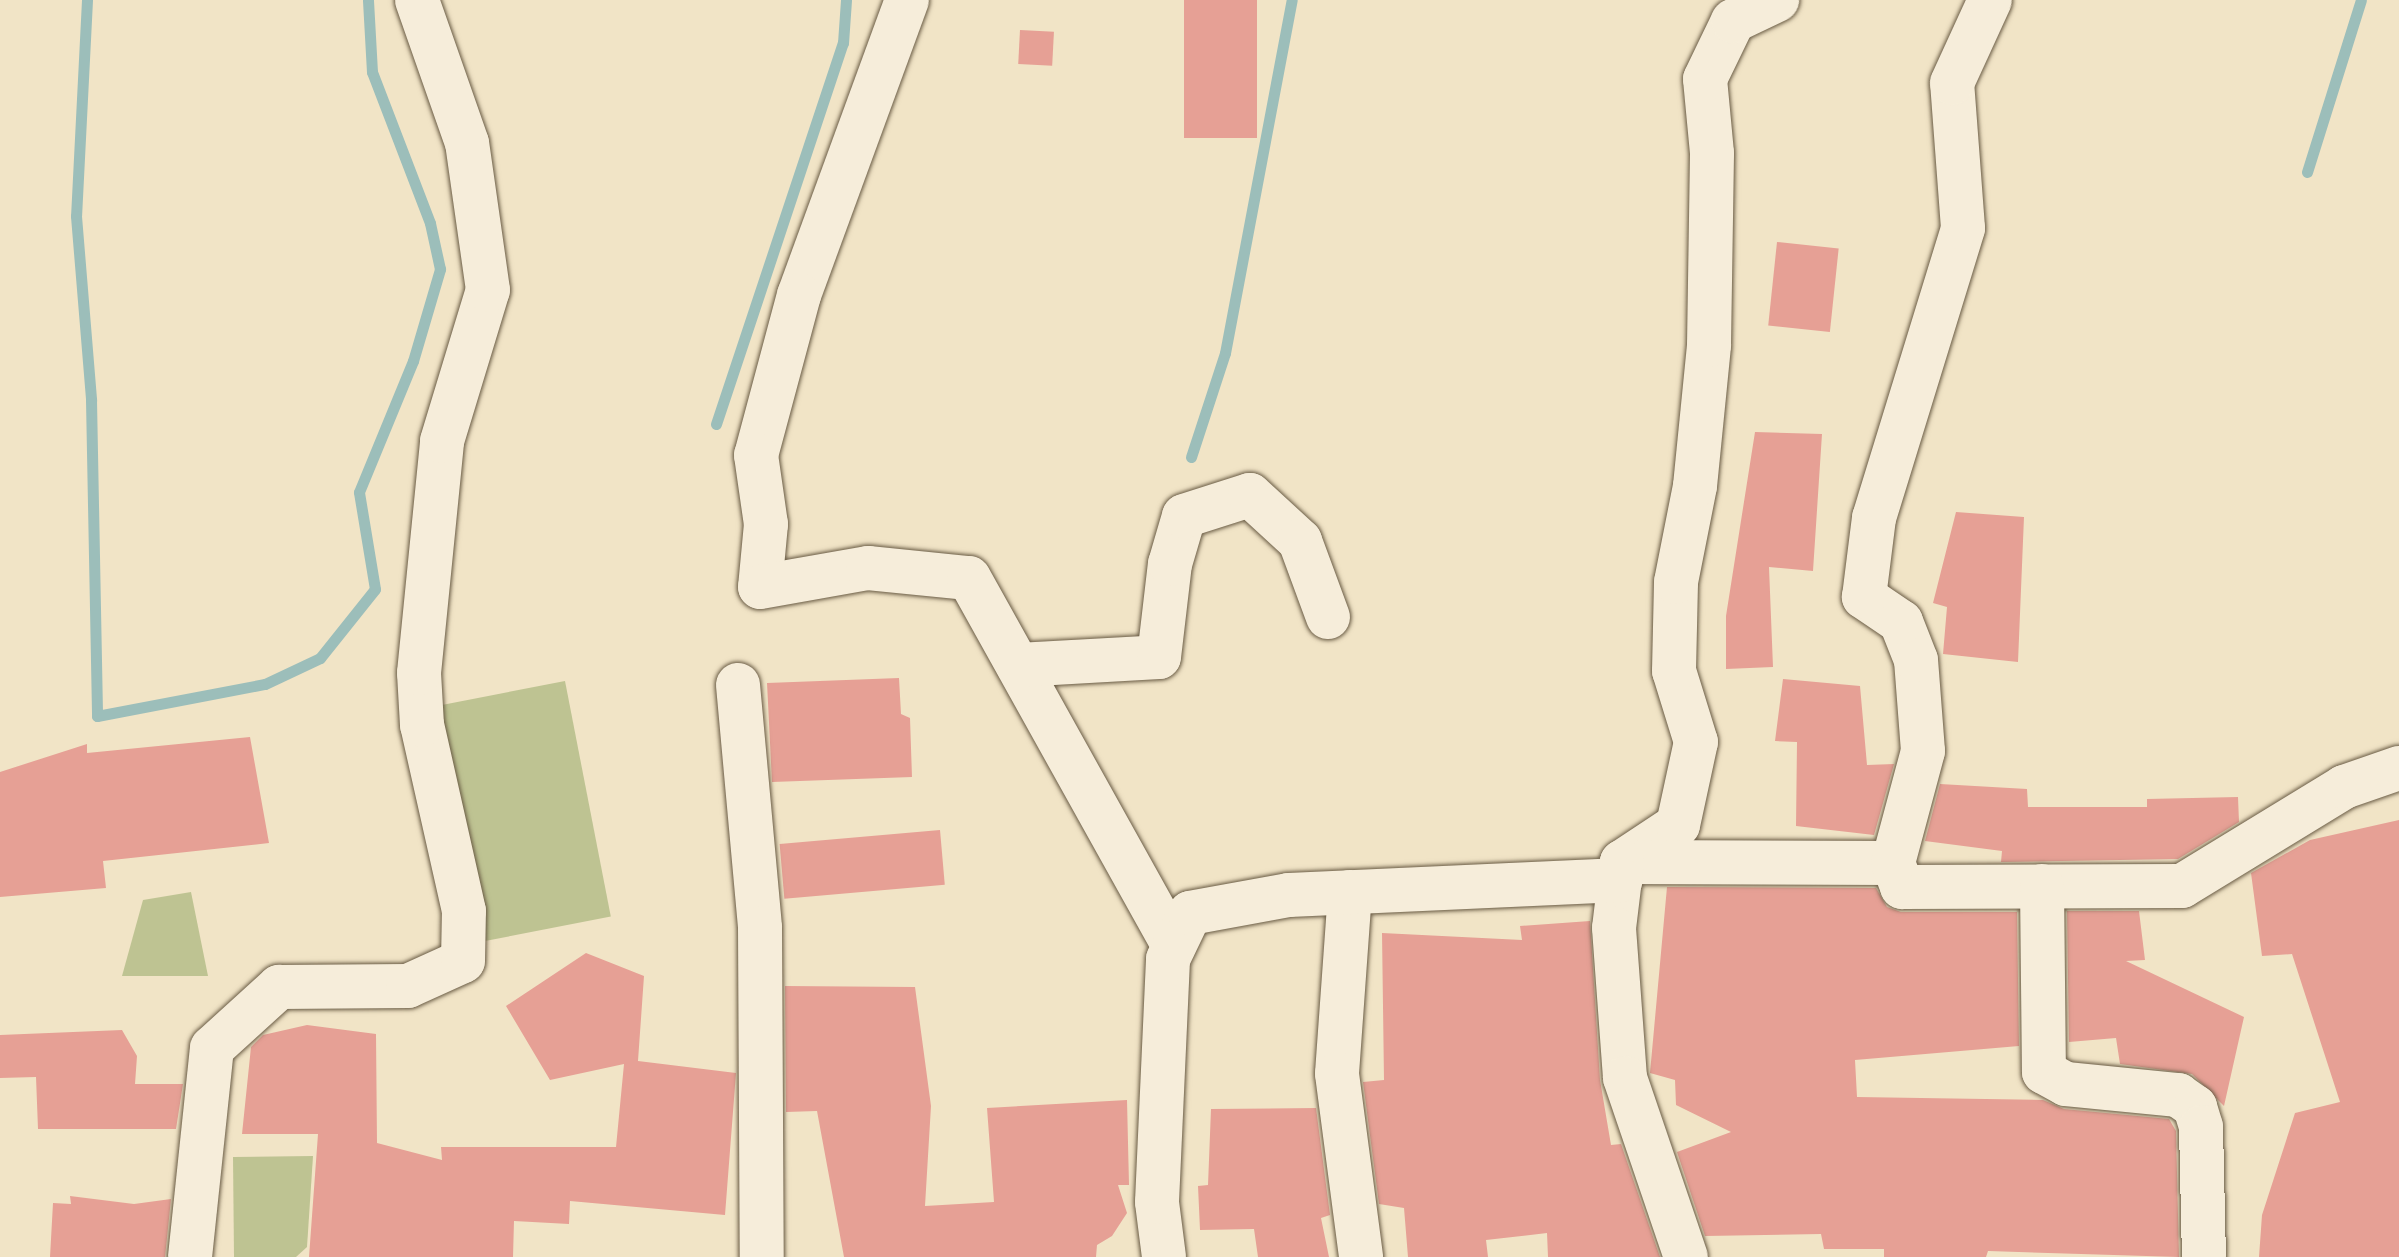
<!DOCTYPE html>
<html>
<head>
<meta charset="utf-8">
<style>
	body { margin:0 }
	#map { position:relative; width:2399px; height:1257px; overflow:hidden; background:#f1e4c6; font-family:Vollkorn,serif }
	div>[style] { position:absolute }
	.green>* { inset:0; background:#bec392; transform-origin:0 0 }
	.stream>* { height:11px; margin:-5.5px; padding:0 5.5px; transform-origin:5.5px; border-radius:5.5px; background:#9cbeba }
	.building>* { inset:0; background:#e6a095; transform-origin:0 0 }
	.roads { filter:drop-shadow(0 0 2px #695b44) drop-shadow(0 0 2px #695b44) }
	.minor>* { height:44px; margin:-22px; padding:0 22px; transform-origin:22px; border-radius:22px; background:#f6edda }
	span { translate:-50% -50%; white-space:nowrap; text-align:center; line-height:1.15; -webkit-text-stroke:8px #f6edda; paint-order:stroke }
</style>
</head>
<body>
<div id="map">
	<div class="green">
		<i style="left:565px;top:681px;width:240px;height:128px;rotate:79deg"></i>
		<i style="clip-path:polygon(191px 892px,208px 976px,122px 976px,143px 900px)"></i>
		<i style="clip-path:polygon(313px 1156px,307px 1247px,296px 1257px,234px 1257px,233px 1157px)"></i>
	</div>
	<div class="stream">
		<i style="left:87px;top:0;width:216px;rotate:92.9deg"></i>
		<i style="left:76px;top:216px;width:185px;rotate:85.3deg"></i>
		<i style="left:91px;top:400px;width:316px;rotate:88.9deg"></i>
		<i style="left:97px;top:716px;width:171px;rotate:-10.8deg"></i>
		<i style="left:265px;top:684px;width:61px;rotate:-25.3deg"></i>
		<i style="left:320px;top:658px;width:88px;rotate:-51.4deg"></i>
		<i style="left:375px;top:589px;width:98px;rotate:-99.4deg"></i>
		<i style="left:359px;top:492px;width:142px;rotate:-67.6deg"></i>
		<i style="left:413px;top:361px;width:96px;rotate:-73.6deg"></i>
		<i style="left:440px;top:269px;width:47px;rotate:-102.3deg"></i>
		<i style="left:430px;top:223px;width:162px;rotate:-111deg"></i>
		<i style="left:372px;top:72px;width:72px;rotate:-93.2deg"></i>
		<i style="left:2307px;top:172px;width:180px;rotate:-72.6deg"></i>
		<i style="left:716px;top:424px;width:402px;rotate:-71.6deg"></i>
		<i style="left:843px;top:43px;width:43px;rotate:-86deg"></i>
		<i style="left:1191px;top:457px;width:109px;rotate:-71.9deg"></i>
		<i style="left:1225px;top:353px;width:359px;rotate:-79.3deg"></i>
	</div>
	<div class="building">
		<i style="left:1184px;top:0;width:73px;height:138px"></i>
		<i style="left:1020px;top:30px;width:34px;height:34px;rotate:3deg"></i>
		<i style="left:1777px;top:242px;width:62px;height:84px;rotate:6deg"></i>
		<i style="clip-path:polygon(1755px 432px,1822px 434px,1813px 571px,1769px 567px,1773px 667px,1726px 669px,1726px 616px)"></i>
		<i style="clip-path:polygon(1956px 512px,2024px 517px,2018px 662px,1943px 654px,1947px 607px,1933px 603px)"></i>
		<i style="clip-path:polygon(899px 678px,901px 714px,910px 718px,912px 777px,772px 782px,767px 683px)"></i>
		<i style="clip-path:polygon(1783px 679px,1860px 686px,1867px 765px,1894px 764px,1874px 835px,1796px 826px,1797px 742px,1775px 741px)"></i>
		<i style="clip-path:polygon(250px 737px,269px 843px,103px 861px,106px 888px,0 897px,0 772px,87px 744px,87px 753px)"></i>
		<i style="clip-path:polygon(1940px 784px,2027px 789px,2028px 807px,2147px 807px,2147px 799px,2238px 797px,2239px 822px,2178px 859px,2001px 862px,2002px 851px,1925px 841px)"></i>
		<i style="clip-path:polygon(2399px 820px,2399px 1257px,2259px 1257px,2262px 1215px,2295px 1113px,2340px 1102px,2292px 954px,2262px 956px,2251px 873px,2310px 840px)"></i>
		<i style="left:940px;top:830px;width:55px;height:161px;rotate:85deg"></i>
		<i style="clip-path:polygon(1667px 887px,1876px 888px,1887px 907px,1901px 912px,2017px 912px,2019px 1046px,1855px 1060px,1857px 1097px,2043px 1100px,2064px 1109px,2169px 1119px,2176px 1131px,2179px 1257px,1988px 1251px,1986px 1257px,1884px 1257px,1884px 1249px,1824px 1249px,1821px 1234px,1705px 1236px,1677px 1152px,1731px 1132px,1676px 1105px,1675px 1080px,1650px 1073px)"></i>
		<i style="clip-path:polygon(2067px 911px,2139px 911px,2145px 960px,2126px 961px,2244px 1017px,2224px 1106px,2192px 1074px,2120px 1064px,2116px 1038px,2069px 1042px)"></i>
		<i style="clip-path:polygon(1590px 921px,1600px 1080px,1611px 1145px,1621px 1144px,1660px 1257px,1548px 1257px,1547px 1233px,1486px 1240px,1488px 1257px,1408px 1257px,1404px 1208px,1379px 1204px,1363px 1082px,1384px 1080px,1382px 933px,1522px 940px,1520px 926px)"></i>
		<i style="clip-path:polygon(586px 953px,644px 976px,638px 1061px,736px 1073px,725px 1215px,570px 1201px,569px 1224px,514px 1221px,513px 1257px,309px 1257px,318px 1134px,242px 1134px,251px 1047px,263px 1035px,307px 1025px,376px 1034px,377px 1143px,442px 1160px,441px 1147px,616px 1147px,624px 1064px,550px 1080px,506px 1006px)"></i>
		<i style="clip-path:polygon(785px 986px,915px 987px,931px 1106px,925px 1206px,994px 1202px,987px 1108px,1127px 1100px,1129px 1185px,1118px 1185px,1127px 1213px,1112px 1236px,1097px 1245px,1096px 1257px,844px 1257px,817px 1111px,786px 1112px)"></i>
		<i style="clip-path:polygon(122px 1030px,137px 1056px,135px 1084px,183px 1084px,176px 1129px,38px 1129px,36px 1077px,0 1078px,0 1035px)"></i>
		<i style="clip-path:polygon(1316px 1108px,1330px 1215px,1321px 1218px,1329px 1257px,1258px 1257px,1254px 1229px,1200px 1230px,1198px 1186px,1208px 1185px,1211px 1109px)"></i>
		<i style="clip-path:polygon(70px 1196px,134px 1204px,171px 1199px,165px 1257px,50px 1257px,53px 1203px,71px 1204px)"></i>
	</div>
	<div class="roads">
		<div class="minor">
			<i style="left:907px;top:0;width:314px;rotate:110.1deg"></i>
			<i style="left:799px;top:295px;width:166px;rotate:105deg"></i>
			<i style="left:756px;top:455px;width:70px;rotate:81.8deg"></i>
			<i style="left:766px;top:524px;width:63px;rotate:95.4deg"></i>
			<i style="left:760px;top:587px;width:110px;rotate:-10deg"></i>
			<i style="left:868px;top:568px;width:101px;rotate:5.7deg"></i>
			<i style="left:969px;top:578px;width:421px;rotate:60.9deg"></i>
			<i style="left:1018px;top:665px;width:141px;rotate:-3.2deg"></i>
			<i style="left:1159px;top:657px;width:94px;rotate:-83.3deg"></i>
			<i style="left:1170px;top:564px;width:50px;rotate:-73.7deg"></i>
			<i style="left:1184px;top:516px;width:69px;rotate:-17.7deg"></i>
			<i style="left:1250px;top:495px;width:68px;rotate:42.6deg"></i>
			<i style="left:1300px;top:541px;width:81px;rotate:69.8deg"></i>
			<i style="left:738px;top:685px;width:244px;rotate:84.8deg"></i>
			<i style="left:760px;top:928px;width:329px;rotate:89.7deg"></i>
			<i style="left:1622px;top:862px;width:67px;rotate:-33.5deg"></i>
			<i style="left:1678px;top:825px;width:85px;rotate:-77.8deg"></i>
			<i style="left:1696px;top:742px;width:74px;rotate:-107.2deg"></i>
			<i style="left:1674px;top:671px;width:89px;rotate:-88.7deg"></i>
			<i style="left:1676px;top:582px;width:98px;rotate:-78.8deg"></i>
			<i style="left:1695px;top:486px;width:142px;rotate:-84.3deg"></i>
			<i style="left:1709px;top:345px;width:192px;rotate:-89.1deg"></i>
			<i style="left:1712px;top:153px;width:74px;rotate:-95.4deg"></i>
			<i style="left:1705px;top:79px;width:64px;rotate:-64.2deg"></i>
			<i style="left:1733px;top:21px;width:49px;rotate:-25.5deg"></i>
			<i style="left:1622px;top:862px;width:271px;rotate:0.2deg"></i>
			<i style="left:1893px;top:863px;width:26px;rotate:69deg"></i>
			<i style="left:1902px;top:887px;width:280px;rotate:-0.2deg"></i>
			<i style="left:2182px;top:886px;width:190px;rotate:-31.4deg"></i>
			<i style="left:2344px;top:787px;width:58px;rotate:-19.1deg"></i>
			<i style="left:1622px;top:862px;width:66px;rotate:96.9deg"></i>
			<i style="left:1614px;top:928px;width:150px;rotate:85.8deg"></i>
			<i style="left:1625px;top:1078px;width:189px;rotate:71.2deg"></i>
			<i style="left:1893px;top:863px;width:116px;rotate:-75deg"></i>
			<i style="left:1923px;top:751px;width:91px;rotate:-94.4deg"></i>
			<i style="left:1916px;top:660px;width:41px;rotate:-111.5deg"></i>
			<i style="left:1901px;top:622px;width:45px;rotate:-146deg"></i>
			<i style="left:1864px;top:597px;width:80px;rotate:-82.8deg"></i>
			<i style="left:1874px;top:518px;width:303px;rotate:-72.9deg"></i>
			<i style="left:1963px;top:228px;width:145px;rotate:-94.3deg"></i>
			<i style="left:1952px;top:83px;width:91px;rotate:-65.4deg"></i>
			<i style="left:2042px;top:886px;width:186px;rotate:89.4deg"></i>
			<i style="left:2044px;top:1072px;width:25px;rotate:29deg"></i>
			<i style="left:2066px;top:1084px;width:113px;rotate:5.6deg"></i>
			<i style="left:2178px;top:1095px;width:21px;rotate:35deg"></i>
			<i style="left:2195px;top:1107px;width:21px;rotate:73deg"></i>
			<i style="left:2201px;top:1127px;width:130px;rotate:88.7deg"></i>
			<i style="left:1350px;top:892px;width:182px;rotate:94.1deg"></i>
			<i style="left:1337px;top:1074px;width:185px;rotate:82.5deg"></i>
			<i style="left:190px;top:1257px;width:210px;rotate:-84deg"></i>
			<i style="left:212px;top:1048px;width:91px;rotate:-42.3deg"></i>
			<i style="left:279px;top:987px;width:129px;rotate:-0.4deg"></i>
			<i style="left:408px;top:986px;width:60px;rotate:-24.4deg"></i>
			<i style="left:463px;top:961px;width:50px;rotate:-88.9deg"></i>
			<i style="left:464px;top:911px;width:191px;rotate:-102.7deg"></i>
			<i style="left:422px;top:725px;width:52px;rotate:-93.3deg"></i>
			<i style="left:419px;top:673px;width:233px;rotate:-84.3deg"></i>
			<i style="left:442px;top:441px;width:158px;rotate:-73.1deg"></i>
			<i style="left:488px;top:290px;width:148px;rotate:-98.1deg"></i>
			<i style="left:467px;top:143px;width:151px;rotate:-109.3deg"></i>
			<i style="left:1164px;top:1257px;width:55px;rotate:-97.3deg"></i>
			<i style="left:1157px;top:1202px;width:243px;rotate:-87.4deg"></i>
			<i style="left:1168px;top:959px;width:51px;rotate:-64.4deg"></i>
			<i style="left:1190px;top:913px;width:101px;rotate:-10.3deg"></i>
			<i style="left:1289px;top:895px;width:332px;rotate:-2.6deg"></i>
		</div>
	</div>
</div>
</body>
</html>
